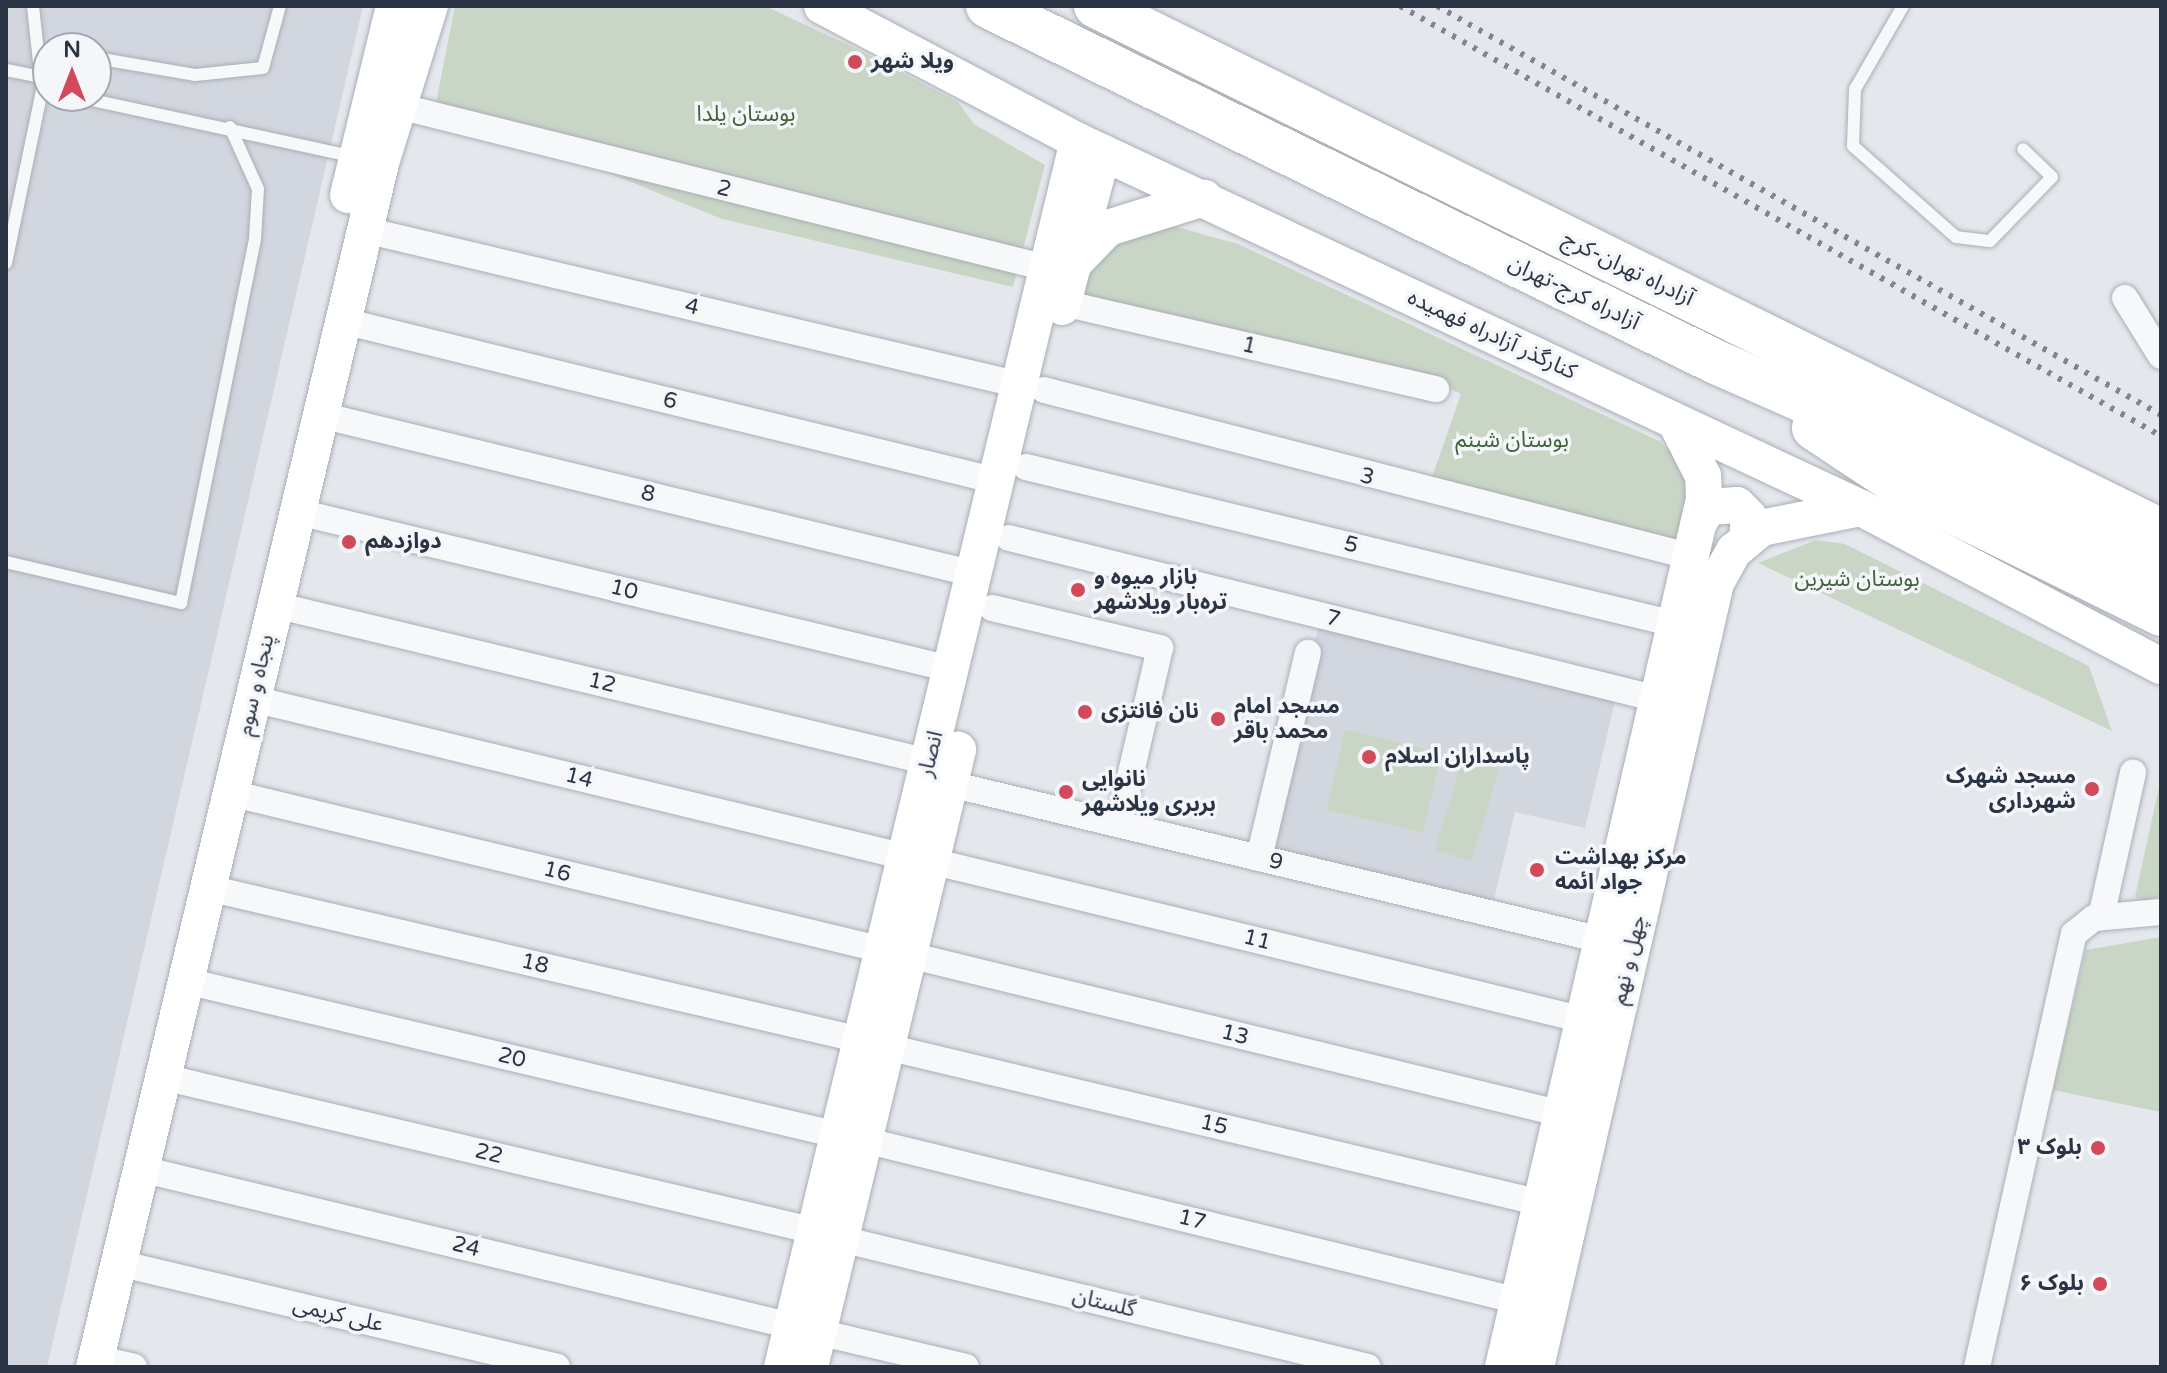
<!DOCTYPE html>
<html>
<head>
<meta charset="utf-8">
<style>
	body { margin:0 }
	#map { position:relative; width:2167px; height:1373px; overflow:hidden; background:#e4e7ec; font-family:"Varela Round","Noto Sans Arabic",sans-serif }
	div>[style] { position:absolute }
	.built>* { inset:0; background:#d2d6de }
	.green>* { inset:0; background:#c9d6c5; transform-origin:0 0 }
	.roads { filter:drop-shadow(0 0 2px #a9aeb7) drop-shadow(0 0 2px #a9aeb7) }
	.lane>* { height:12px; margin:-6px; padding:0 6px; transform-origin:6px; border-radius:6px; background:#f7f8fa }
	.street>* { height:26px; margin:-13px; padding:0 13px; transform-origin:13px; border-radius:13px; background:#f7f8fa }
	.secondary>* { height:36px; margin:-18px; padding:0 18px; transform-origin:18px; border-radius:18px; background:#fff }
	.highway>* { height:44px; margin:-22px; padding:0 22px; transform-origin:22px; border-radius:22px; background:#fff }
	.rail>* { height:6px; margin-top:-3px; transform-origin:0; background:repeating-linear-gradient(90deg,#7d8696 0 4px,transparent 0 12px) }
	.dots>* { width:22px; height:22px; translate:-50% -50%; box-sizing:border-box; border:4px solid #f4f6f9; border-radius:50% }
	span { translate:-50% -50%; white-space:nowrap; text-align:center; line-height:1.15; -webkit-text-stroke:7px #f4f6f9; paint-order:stroke }
	.poi-label { font-size:22px; color:#2b3445; font-weight:700 }
	.left { translate:0 -50%; text-align:left }
	.right { translate:-100% -50%; text-align:right }
	.park-label { font-size:22px; color:#3f6138 }
	.street-label { font-size:22px; color:#2b3445 }
	.frame { position:absolute; inset:0; border:8px solid #2b3445; pointer-events:none }
	.north { position:absolute; left:32px; top:32px; width:80px; height:80px; box-sizing:border-box; background:#f4f6f9; border:2px solid #a4a8b1; border-radius:50%; rotate:0deg; font-size:22px; font-weight:700; line-height:32px; text-align:center; color:#2b3445 }
	.north::after { content:''; display:block; margin:auto; width:28px; height:36px; background:#d1495b; clip-path:polygon(50% 0,100% 100%,50% 72%,0 100%) }
</style>
</head>
<body>
<div id="map">
	<div class="built">
		<i style="clip-path:polygon(evenodd,6px 6px,363px 6px,47px 1367px,6px 1367px,6px 6px,48px 48px,96px 48px,96px 96px,48px 96px,48px 48px)"></i>
		<i style="clip-path:polygon(1321px 616px,1618px 689px,1585px 828px,1515px 812px,1491px 912px,1263px 859px)"></i>
	</div>
	<div class="green">
		<i style="clip-path:polygon(455px 6px,765px 6px,855px 48px,958px 102px,974px 124px,1045px 165px,1013px 287px,722px 219px,436px 103px)"></i>
		<i style="clip-path:polygon(1166px 224px,1238px 244px,1659px 441px,1686px 466px,1687px 545px,1429px 486px,1461px 394px,1429px 379px,1072px 298px,1098px 248px)"></i>
		<i style="clip-path:polygon(1816px 540px,1845px 544px,2089px 666px,2112px 731px,1758px 563px)"></i>
		<i style="left:1345px;top:730px;width:99px;height:82px;rotate:13deg"></i>
		<i style="left:1463px;top:758px;width:38px;height:96px;rotate:17deg"></i>
		<i style="clip-path:polygon(2161px 778px,2161px 896px,2143px 900px,2135px 897px)"></i>
		<i style="clip-path:polygon(2161px 937px,2161px 1112px,2053px 1090px,2086px 950px)"></i>
	</div>
	<div class="roads">
		<div class="lane">
			<i style="left:33px;top:6px;width:84px;rotate:83.9deg"></i>
			<i style="left:42px;top:90px;width:6px;rotate:9deg"></i>
			<i style="left:1903px;top:6px;width:96px;rotate:120deg"></i>
			<i style="left:1855px;top:89px;width:57px;rotate:92deg"></i>
			<i style="left:1853px;top:146px;width:137px;rotate:41.5deg"></i>
			<i style="left:1956px;top:237px;width:34px;rotate:7deg"></i>
			<i style="left:1990px;top:241px;width:89px;rotate:-45.9deg"></i>
			<i style="left:2052px;top:177px;width:40px;rotate:-136deg"></i>
			<i style="left:96px;top:58px;width:100px;rotate:9.7deg"></i>
			<i style="left:195px;top:75px;width:68px;rotate:-5.9deg"></i>
			<i style="left:263px;top:68px;width:64px;rotate:-74.7deg"></i>
			<i style="left:6px;top:70px;width:37px;rotate:11deg"></i>
			<i style="left:73px;top:96px;width:288px;rotate:12.2deg"></i>
			<i style="left:6px;top:263px;width:177px;rotate:-78.2deg"></i>
			<i style="left:6px;top:562px;width:180px;rotate:13.2deg"></i>
			<i style="left:181px;top:603px;width:371px;rotate:-78.5deg"></i>
			<i style="left:255px;top:239px;width:50px;rotate:-86.6deg"></i>
			<i style="left:258px;top:189px;width:68px;rotate:-114.3deg"></i>
		</div>
		<div class="street">
			<i style="left:402px;top:107px;width:665px;rotate:14.02deg"></i>
			<i style="left:365px;top:230px;width:673px;rotate:13.31deg"></i>
			<i style="left:2125px;top:298px;width:68px;rotate:58.2deg"></i>
			<i style="left:1063px;top:303px;width:383px;rotate:13deg"></i>
			<i style="left:343px;top:321px;width:673px;rotate:13.75deg"></i>
			<i style="left:1044px;top:390px;width:669px;rotate:14.45deg"></i>
			<i style="left:321px;top:415px;width:672px;rotate:13.68deg"></i>
			<i style="left:1026px;top:467px;width:668px;rotate:13.6deg"></i>
			<i style="left:298px;top:512px;width:672px;rotate:13.52deg"></i>
			<i style="left:1009px;top:538px;width:669px;rotate:13.93deg"></i>
			<i style="left:275px;top:605px;width:673px;rotate:13.5deg"></i>
			<i style="left:992px;top:608px;width:173px;rotate:13.4deg"></i>
			<i style="left:1160px;top:648px;width:181px;rotate:103.1deg"></i>
			<i style="left:253px;top:699px;width:672px;rotate:13.6deg"></i>
			<i style="left:950px;top:784px;width:670px;rotate:13.46deg"></i>
			<i style="left:230px;top:793px;width:672px;rotate:13.52deg"></i>
			<i style="left:1259px;top:858px;width:211px;rotate:-76.6deg"></i>
			<i style="left:931px;top:861px;width:672px;rotate:13.68deg"></i>
			<i style="left:208px;top:888px;width:670px;rotate:13.1deg"></i>
			<i style="left:2101px;top:917px;width:148px;rotate:-77.5deg"></i>
			<i style="left:909px;top:955px;width:672px;rotate:13.68deg"></i>
			<i style="left:186px;top:981px;width:670px;rotate:13.29deg"></i>
			<i style="left:887px;top:1047px;width:672px;rotate:13.42deg"></i>
			<i style="left:163px;top:1077px;width:670px;rotate:13.29deg"></i>
			<i style="left:864px;top:1140px;width:674px;rotate:13.81deg"></i>
			<i style="left:141px;top:1169px;width:670px;rotate:13.56deg"></i>
			<i style="left:841px;top:1239px;width:542px;rotate:13.65deg"></i>
			<i style="left:118px;top:1263px;width:451px;rotate:13.3deg"></i>
			<i style="left:818px;top:1332px;width:152px;rotate:13.3deg"></i>
			<i style="left:96px;top:1358px;width:39px;rotate:13deg"></i>
			<i style="left:1977px;top:1367px;width:444px;rotate:-77.4deg"></i>
			<i style="left:2074px;top:934px;width:26px;rotate:-39deg"></i>
			<i style="left:2094px;top:918px;width:67px;rotate:-5.1deg"></i>
		</div>
		<div class="secondary">
			<i style="left:822px;top:6px;width:289px;rotate:27.8deg"></i>
			<i style="left:1078px;top:141px;width:865px;rotate:25.11deg"></i>
			<i style="left:1861px;top:508px;width:339px;rotate:27.8deg"></i>
			<i style="left:348px;top:195px;width:195px;rotate:-76.3deg"></i>
			<i style="left:1076px;top:261px;width:46px;rotate:-45.9deg"></i>
			<i style="left:1108px;top:228px;width:101px;rotate:-17.4deg"></i>
			<i style="left:1062px;top:307px;width:160px;rotate:-75.2deg"></i>
			<i style="left:1698px;top:525px;width:21px;rotate:-61deg"></i>
			<i style="left:1708px;top:507px;width:29px;rotate:-4deg"></i>
			<i style="left:1737px;top:505px;width:17px;rotate:45deg"></i>
			<i style="left:1749px;top:517px;width:22px;rotate:95deg"></i>
			<i style="left:94px;top:1367px;width:1238px;rotate:-76.59deg"></i>
			<i style="left:381px;top:163px;width:164px;rotate:-72.7deg"></i>
			<i style="left:782px;top:1367px;width:1261px;rotate:-76.43deg"></i>
			<i style="left:810px;top:1367px;width:635px;rotate:-76.51deg"></i>
			<i style="left:1503px;top:1367px;width:891px;rotate:-76.96deg"></i>
			<i style="left:1704px;top:499px;width:23px;rotate:-92deg"></i>
			<i style="left:1703px;top:476px;width:59px;rotate:-117deg"></i>
			<i style="left:1536px;top:1367px;width:804px;rotate:-77.07deg"></i>
			<i style="left:1716px;top:583px;width:37px;rotate:-61deg"></i>
			<i style="left:1734px;top:551px;width:35px;rotate:-40deg"></i>
			<i style="left:1761px;top:528px;width:101px;rotate:-11.4deg"></i>
		</div>
		<div class="highway">
			<i style="left:988px;top:6px;width:810px;rotate:26.06deg"></i>
			<i style="left:1716px;top:362px;width:283px;rotate:23.8deg"></i>
			<i style="left:1975px;top:476px;width:211px;rotate:28.3deg"></i>
			<i style="left:1096px;top:6px;width:1187px;rotate:26.24deg"></i>
			<i style="left:1814px;top:428px;width:107px;rotate:33.5deg"></i>
			<i style="left:1903px;top:487px;width:288px;rotate:26.2deg"></i>
		</div>
	</div>
	<div class="rail">
		<i style="left:1400px;top:6px;width:874px;rotate:29.47deg"></i>
		<i style="left:1437px;top:6px;width:832px;rotate:29.46deg"></i>
	</div>
	<div class="dots">
		<i style="left:855px;top:62px;background:#d1495b"></i>
		<i style="left:349px;top:542px;background:#d1495b"></i>
		<i style="left:1078px;top:590px;background:#d1495b"></i>
		<i style="left:1085px;top:712px;background:#d1495b"></i>
		<i style="left:1218px;top:719px;background:#d1495b"></i>
		<i style="left:1369px;top:757px;background:#d1495b"></i>
		<i style="left:2092px;top:789px;background:#d1495b"></i>
		<i style="left:1066px;top:792px;background:#d1495b"></i>
		<i style="left:1537px;top:870px;background:#d1495b"></i>
		<i style="left:2098px;top:1148px;background:#d1495b"></i>
		<i style="left:2100px;top:1284px;background:#d1495b"></i>
	</div>
	<div class="poi-label">
		<span class="left" style="left:871px;top:62px">ویلا شهر</span>
		<span class="left" style="left:365px;top:542px">دوازدهم</span>
		<span class="left" style="left:1094px;top:590px">بازار میوه و<br>تره‌بار ویلاشهر</span>
		<span class="left" style="left:1234px;top:719px">مسجد امام<br>محمد باقر</span>
		<span class="left" style="left:1101px;top:712px">نان فانتزی</span>
		<span class="left" style="left:1385px;top:757px">پاسداران اسلام</span>
		<span class="right" style="left:2076px;top:789px">مسجد شهرک<br>شهرداری</span>
		<span class="left" style="left:1082px;top:792px">نانوایی<br>بربری ویلاشهر</span>
		<span class="left" style="left:1555px;top:870px">مرکز بهداشت<br>جواد ائمه</span>
		<span class="right" style="left:2082px;top:1148px">بلوک ۳</span>
		<span class="right" style="left:2084px;top:1284px">بلوک ۶</span>
	</div>
	<div class="park-label">
		<span style="left:746px;top:115px">بوستان یلدا</span>
		<span style="left:1512px;top:441px">بوستان شبنم</span>
		<span style="left:1857px;top:580px">بوستان شیرین</span>
	</div>
	<div class="street-label">
		<span style="left:724px;top:189px;rotate:14deg">2</span>
		<span style="left:1628px;top:269px;rotate:26deg">آزادراه تهران-کرج</span>
		<span style="left:1574px;top:293px;rotate:26deg">آزادراه کرج-تهران</span>
		<span style="left:692px;top:307px;rotate:13deg">4</span>
		<span style="left:1492px;top:335px;rotate:25deg">کنارگذر آزادراه فهمیده</span>
		<span style="left:1249px;top:346px;rotate:13deg">1</span>
		<span style="left:670px;top:401px;rotate:14deg">6</span>
		<span style="left:1367px;top:477px;rotate:15deg">3</span>
		<span style="left:648px;top:494px;rotate:14deg">8</span>
		<span style="left:1351px;top:545px;rotate:14deg">5</span>
		<span style="left:624px;top:590px;rotate:14deg">10</span>
		<span style="left:1333px;top:619px;rotate:15deg">7</span>
		<span style="left:602px;top:683px;rotate:13deg">12</span>
		<span style="left:256px;top:685px;rotate:-77deg">پنجاه و سوم</span>
		<span style="left:931px;top:754px;rotate:-76deg">انصار</span>
		<span style="left:579px;top:778px;rotate:14deg">14</span>
		<span style="left:1276px;top:862px;rotate:13deg">9</span>
		<span style="left:557px;top:872px;rotate:14deg">16</span>
		<span style="left:1257px;top:940px;rotate:14deg">11</span>
		<span style="left:1629px;top:960px;rotate:-77deg">چهل و نهم</span>
		<span style="left:535px;top:964px;rotate:13deg">18</span>
		<span style="left:1235px;top:1035px;rotate:14deg">13</span>
		<span style="left:512px;top:1058px;rotate:13deg">20</span>
		<span style="left:1214px;top:1125px;rotate:13deg">15</span>
		<span style="left:489px;top:1154px;rotate:13deg">22</span>
		<span style="left:1192px;top:1220px;rotate:14deg">17</span>
		<span style="left:466px;top:1247px;rotate:14deg">24</span>
		<span style="left:1104px;top:1303px;rotate:14deg">گلستان</span>
		<span style="left:338px;top:1315px;rotate:13deg">علی کریمی</span>
	</div>
	<div class="frame"></div>
	<div class="north">N</div>
</div>
</body>
</html>
